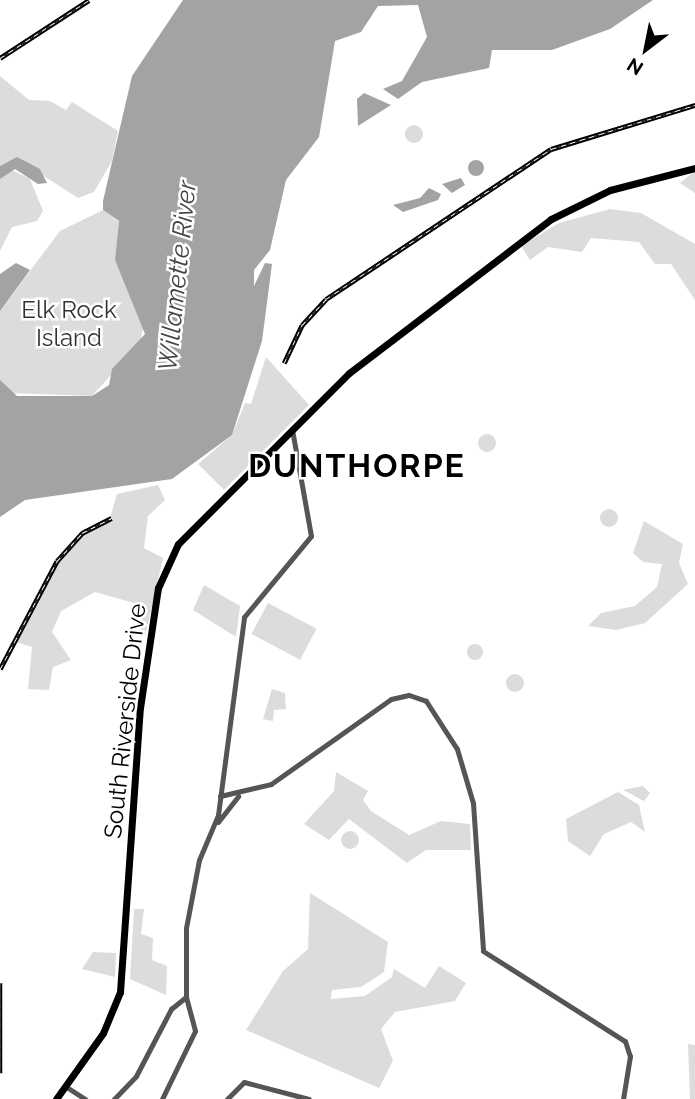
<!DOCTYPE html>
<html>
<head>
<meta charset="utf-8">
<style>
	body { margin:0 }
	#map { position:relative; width:695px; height:1099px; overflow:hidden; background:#fff; font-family:Raleway,sans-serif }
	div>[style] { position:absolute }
	.green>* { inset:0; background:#dcdcdc; transform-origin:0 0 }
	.round { border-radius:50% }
	.water>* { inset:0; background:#a3a3a3 }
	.minor>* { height:5px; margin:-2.5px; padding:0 2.5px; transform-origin:2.5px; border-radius:2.5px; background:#555 }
	.major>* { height:7px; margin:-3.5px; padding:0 3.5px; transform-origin:3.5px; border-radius:3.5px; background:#000 }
	.rail>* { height:4.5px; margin-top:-2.25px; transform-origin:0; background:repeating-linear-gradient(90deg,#fff 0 5px,#000 0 10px); box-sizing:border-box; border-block:2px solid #000 }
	span { translate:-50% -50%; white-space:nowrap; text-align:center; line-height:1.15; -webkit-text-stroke:5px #fff; paint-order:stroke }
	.park-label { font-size:24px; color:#333 }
	.street-label { font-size:24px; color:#000 }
	.water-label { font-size:26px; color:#444; font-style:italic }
	.district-label { font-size:32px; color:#000; font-weight:700; letter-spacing:2px }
	.north { position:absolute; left:611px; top:14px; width:70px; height:70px; -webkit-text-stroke:5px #fff; paint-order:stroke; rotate:212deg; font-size:19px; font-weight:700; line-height:28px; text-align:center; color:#000 }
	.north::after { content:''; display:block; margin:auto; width:24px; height:32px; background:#000; clip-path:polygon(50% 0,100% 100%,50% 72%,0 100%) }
</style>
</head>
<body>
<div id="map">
	<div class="green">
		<i style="clip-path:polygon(0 76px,29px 100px,50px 101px,66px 110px,72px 102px,118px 131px,112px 161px,94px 192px,78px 198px,16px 158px,0 166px)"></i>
		<i class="round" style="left:405px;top:125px;width:18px;height:18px"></i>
		<i style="clip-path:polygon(10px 169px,30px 179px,43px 211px,37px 221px,12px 227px,0 251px,0 179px)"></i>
		<i style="clip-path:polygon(695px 171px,695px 193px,680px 183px)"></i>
		<i style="clip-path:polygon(610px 209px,641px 213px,695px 244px,695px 300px,671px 264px,655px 264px,639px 242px,591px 238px,582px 252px,548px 247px,530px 260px,521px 246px,559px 223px)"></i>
		<i style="clip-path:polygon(103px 210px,119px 222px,115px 260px,144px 324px,140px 343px,92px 396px,9px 393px,0 380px,0 311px,60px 231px)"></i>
		<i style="clip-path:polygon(266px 357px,309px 405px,224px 490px,198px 464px,232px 435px,245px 403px,251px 404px)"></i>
		<i class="round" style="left:478px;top:434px;width:18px;height:18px"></i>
		<i style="clip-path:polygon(158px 485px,165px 500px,148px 516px,144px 548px,163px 558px,145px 637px,139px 636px,141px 605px,95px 592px,61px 611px,52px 632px,71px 660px,53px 667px,49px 690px,28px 689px,32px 647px,16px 642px,57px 561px,76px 539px,109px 522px,117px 494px)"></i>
		<i class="round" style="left:600px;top:509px;width:18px;height:18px"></i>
		<i style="clip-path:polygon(644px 521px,683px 544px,679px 563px,688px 584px,645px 623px,616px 630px,588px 626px,601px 613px,635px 606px,657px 587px,662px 564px,643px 562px,633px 553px)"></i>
		<i style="clip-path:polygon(204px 585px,240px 606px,236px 637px,193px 610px)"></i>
		<i style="left:268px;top:603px;width:55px;height:35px;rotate:28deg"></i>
		<i class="round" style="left:467px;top:644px;width:16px;height:16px"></i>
		<i class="round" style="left:506px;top:674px;width:18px;height:18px"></i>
		<i style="clip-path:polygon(272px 689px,285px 693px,286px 709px,274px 710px,273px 721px,263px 719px)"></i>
		<i style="clip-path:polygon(336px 772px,368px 791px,363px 800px,371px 811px,409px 835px,441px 821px,470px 824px,471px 850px,426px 850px,407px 863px,349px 819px,329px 840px,304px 824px,334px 791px)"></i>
		<i style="clip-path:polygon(643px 786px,650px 793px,644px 801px,623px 790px)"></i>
		<i style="clip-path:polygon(618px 792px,639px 805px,645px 832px,631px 822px,604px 834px,590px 856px,568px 841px,566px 819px)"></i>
		<i class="round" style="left:341px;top:831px;width:18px;height:18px"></i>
		<i style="clip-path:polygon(310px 893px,388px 942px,384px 972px,361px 987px,332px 990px,331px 999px,365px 996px,392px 977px,394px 969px,425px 988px,439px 966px,466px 983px,455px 1001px,395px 1012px,381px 1029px,393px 1061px,379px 1088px,246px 1030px,283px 971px,308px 949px)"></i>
		<i style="clip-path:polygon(134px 909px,144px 909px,141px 934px,153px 938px,152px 960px,167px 966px,166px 995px,130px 979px)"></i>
		<i style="clip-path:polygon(93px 952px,116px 953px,115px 977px,82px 969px)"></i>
		<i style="clip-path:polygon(688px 1044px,695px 1045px,695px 1099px,690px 1099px)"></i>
	</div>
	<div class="water">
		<i style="clip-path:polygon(183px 0,653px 0,610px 29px,552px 50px,492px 50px,489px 68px,422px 82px,398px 99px,383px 89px,402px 81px,427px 37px,418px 5px,378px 6px,361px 32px,335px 41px,319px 137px,286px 180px,270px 250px,254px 270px,254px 286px,265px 263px,272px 264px,262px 341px,232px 435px,172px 479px,25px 500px,0 517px,0 380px,17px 396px,92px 396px,109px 385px,112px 369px,145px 334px,115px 260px,119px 221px,103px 210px,103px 201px,132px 76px)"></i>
		<i style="clip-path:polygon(364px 93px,391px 105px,358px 126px,357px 99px)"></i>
		<i style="clip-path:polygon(17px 157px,40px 169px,47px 183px,38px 184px,15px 169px,0 179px,0 166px)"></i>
		<i class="round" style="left:468px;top:160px;width:16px;height:16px"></i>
		<i style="clip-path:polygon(461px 178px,465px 185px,452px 193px,442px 184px)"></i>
		<i style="clip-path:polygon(429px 188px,441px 194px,438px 200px,403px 212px,393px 205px,420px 198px)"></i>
		<i style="clip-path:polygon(16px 263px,30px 270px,0 311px,0 274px)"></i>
	</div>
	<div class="minor">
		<i style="left:220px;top:796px;width:52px;rotate:-13.2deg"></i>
		<i style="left:271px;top:784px;width:147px;rotate:-35.3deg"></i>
		<i style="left:391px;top:699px;width:18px;rotate:-13deg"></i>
		<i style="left:409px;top:695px;width:18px;rotate:19deg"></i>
		<i style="left:426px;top:701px;width:57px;rotate:57.1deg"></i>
		<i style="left:457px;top:749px;width:56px;rotate:73.5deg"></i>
		<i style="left:473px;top:803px;width:148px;rotate:86.1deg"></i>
		<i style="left:483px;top:951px;width:168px;rotate:32.4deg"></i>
		<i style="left:625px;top:1041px;width:16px;rotate:72deg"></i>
		<i style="left:630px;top:1056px;width:44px;rotate:99.2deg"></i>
		<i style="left:218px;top:822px;width:33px;rotate:-52deg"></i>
		<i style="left:186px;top:997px;width:69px;rotate:-90deg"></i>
		<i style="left:186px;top:928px;width:69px;rotate:-79.2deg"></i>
		<i style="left:199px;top:860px;width:49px;rotate:-67.1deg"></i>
		<i style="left:218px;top:815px;width:200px;rotate:-82.5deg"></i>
		<i style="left:244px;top:617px;width:105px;rotate:-50.4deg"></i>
		<i style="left:311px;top:536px;width:109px;rotate:-100.1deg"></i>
		<i style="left:65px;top:1086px;width:24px;rotate:33deg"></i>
		<i style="left:114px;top:1099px;width:32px;rotate:-46deg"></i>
		<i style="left:136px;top:1076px;width:76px;rotate:-62.4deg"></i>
		<i style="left:171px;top:1009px;width:19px;rotate:-39deg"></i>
		<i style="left:186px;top:997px;width:35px;rotate:75deg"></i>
		<i style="left:195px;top:1031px;width:76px;rotate:115.9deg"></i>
		<i style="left:227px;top:1099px;width:24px;rotate:-45deg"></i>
		<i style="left:244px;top:1082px;width:67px;rotate:14.7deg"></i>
	</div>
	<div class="major">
		<i style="left:56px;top:1099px;width:81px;rotate:-54.5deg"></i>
		<i style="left:103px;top:1033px;width:44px;rotate:-67.5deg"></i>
		<i style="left:120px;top:992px;width:285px;rotate:-86deg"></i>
		<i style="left:140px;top:708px;width:121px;rotate:-81.5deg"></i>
		<i style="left:158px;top:588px;width:48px;rotate:-65.6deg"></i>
		<i style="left:178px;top:544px;width:242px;rotate:-45deg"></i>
		<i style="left:349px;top:373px;width:254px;rotate:-37.3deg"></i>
		<i style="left:551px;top:219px;width:66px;rotate:-26.2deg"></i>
		<i style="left:610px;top:190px;width:88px;rotate:-14.5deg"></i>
	</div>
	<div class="rail">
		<i style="left:0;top:58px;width:106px;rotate:-33.1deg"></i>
		<i style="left:284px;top:363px;width:42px;rotate:-64.7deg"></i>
		<i style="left:302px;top:325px;width:35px;rotate:-47deg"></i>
		<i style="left:326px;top:299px;width:270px;rotate:-33.7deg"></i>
		<i style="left:551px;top:149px;width:151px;rotate:-17deg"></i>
		<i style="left:0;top:669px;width:122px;rotate:-62.2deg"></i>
		<i style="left:57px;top:561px;width:38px;rotate:-48deg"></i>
		<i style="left:82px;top:533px;width:33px;rotate:-27deg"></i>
		<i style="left:0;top:983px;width:90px;rotate:90deg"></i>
	</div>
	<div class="park-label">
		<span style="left:69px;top:324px">Elk Rock<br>Island</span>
	</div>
	<div class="street-label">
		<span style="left:125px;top:721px;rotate:-84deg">South Riverside Drive</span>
	</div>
	<div class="water-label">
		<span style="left:178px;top:276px;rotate:-84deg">Willamette River</span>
	</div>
	<div class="district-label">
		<span style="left:357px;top:466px">DUNTHORPE</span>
	</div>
	<div class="north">N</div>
</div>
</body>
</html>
